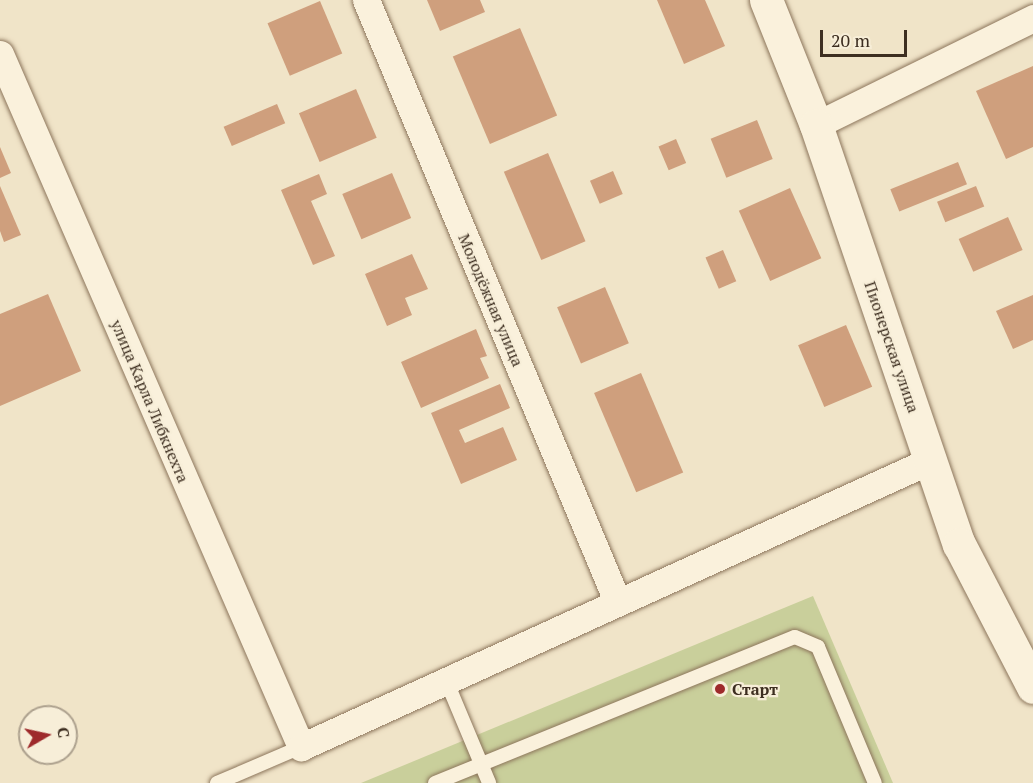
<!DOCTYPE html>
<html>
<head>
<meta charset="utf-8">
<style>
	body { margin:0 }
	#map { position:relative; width:1033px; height:783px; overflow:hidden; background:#f0e4c8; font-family:"PT Serif",serif }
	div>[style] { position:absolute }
	.green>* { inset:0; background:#c9cf9b }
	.building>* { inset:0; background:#cf9f7d; transform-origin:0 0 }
	.roads { filter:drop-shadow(0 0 2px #8d765c) drop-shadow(0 0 2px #8d765c) }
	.lane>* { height:14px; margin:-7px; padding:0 7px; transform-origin:7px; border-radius:7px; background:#faf1dc }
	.street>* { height:27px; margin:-13.5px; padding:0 13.5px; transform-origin:13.5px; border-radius:13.5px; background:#faf1dc }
	.secondary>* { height:33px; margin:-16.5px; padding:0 16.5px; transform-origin:16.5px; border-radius:16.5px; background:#faf1dc }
	.dots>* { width:16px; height:16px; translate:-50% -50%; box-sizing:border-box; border:3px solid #f7eed8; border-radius:50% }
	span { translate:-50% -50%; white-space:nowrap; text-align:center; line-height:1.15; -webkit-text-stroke:4.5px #f7eed8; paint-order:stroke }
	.street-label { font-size:16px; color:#3d2e20 }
	.poi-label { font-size:16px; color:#3d2e20; font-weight:700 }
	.left { translate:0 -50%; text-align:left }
	.north { position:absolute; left:18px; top:705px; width:60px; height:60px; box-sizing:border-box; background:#f7eed8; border:2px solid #ada18e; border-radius:50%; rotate:81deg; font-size:16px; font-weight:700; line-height:24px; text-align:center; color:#3d2e20 }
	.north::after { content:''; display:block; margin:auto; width:21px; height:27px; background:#9e2a2b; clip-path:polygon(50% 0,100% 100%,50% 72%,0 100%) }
	.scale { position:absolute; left:820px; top:30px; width:87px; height:27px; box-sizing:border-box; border:3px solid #3d2e20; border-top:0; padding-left:8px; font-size:18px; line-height:21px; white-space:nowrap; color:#3d2e20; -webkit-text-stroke:4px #f7eed8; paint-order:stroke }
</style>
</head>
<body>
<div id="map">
	<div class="green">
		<i style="clip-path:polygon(813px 596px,893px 783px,361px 783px)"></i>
	</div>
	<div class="building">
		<i style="clip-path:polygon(427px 0,480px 0,485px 12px,440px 31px)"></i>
		<i style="clip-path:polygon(657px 0,705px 0,725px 46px,684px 64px)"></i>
		<i style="left:320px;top:1px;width:57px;height:57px;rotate:67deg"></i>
		<i style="left:520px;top:28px;width:95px;height:73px;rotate:67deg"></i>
		<i style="clip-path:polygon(1033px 66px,1033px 147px,1006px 159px,976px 91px)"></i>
		<i style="left:356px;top:89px;width:53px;height:62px;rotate:67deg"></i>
		<i style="left:277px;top:104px;width:21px;height:58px;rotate:67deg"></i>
		<i style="left:757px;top:120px;width:42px;height:50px;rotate:68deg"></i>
		<i style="left:676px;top:139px;width:26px;height:19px;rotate:67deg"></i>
		<i style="clip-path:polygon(0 147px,11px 173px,0 178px)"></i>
		<i style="left:548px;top:153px;width:96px;height:48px;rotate:67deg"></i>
		<i style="left:958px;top:162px;width:24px;height:73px;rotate:68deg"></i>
		<i style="left:613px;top:171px;width:25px;height:25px;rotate:67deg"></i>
		<i style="left:392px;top:173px;width:49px;height:54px;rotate:67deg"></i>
		<i style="clip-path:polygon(319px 174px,327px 194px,311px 201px,335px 256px,313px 265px,281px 190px)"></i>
		<i style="clip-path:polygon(0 186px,21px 235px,4px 242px,0 231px)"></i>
		<i style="left:976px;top:186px;width:22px;height:42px;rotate:68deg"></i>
		<i style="left:790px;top:188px;width:77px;height:56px;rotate:66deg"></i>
		<i style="left:1008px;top:217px;width:36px;height:54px;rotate:66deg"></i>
		<i style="left:723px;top:250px;width:34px;height:19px;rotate:67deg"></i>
		<i style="clip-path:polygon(412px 254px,428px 289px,405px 298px,412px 315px,387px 326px,365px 274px)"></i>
		<i style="left:605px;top:287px;width:61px;height:52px;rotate:67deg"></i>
		<i style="clip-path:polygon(48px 294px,81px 371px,0 406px,0 314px)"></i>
		<i style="clip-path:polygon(1033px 295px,1033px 340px,1013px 349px,996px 311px)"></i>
		<i style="left:846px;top:325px;width:67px;height:52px;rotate:67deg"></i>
		<i style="clip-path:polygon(476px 329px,487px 356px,480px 358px,489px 378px,421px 408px,401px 362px)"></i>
		<i style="left:641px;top:373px;width:108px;height:51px;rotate:67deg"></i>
		<i style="clip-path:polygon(500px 384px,510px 408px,459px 430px,465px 443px,503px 427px,517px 460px,461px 484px,431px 413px)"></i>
	</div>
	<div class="roads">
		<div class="lane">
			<i style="left:446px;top:680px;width:112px;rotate:67.3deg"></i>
			<i style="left:217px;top:783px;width:91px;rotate:-23.2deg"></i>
			<i style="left:435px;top:783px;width:388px;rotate:-22.1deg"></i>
			<i style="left:795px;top:637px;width:25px;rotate:23deg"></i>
			<i style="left:818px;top:647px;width:147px;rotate:67.3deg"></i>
		</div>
		<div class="street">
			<i style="left:366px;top:0;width:651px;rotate:67.33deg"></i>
			<i style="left:0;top:54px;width:756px;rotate:66.52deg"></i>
			<i style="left:301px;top:747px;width:692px;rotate:-24.49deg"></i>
			<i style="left:816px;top:125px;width:242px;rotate:-26.2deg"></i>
		</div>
		<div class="secondary">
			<i style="left:766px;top:0;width:135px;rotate:68.2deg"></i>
			<i style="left:816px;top:125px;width:443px;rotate:71.2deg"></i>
			<i style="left:959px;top:544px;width:161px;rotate:62.6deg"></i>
		</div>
	</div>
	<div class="dots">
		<i style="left:720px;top:689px;background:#9e2a2b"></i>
	</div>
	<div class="street-label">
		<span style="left:491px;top:300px;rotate:67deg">Молодёжная улица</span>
		<span style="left:892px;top:347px;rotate:71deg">Пионерская улица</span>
		<span style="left:150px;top:401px;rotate:67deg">улица Карла Либкнехта</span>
	</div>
	<div class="poi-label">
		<span class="left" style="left:732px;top:689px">Старт</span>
	</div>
	<div class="north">С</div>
	<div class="scale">20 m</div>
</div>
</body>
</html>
